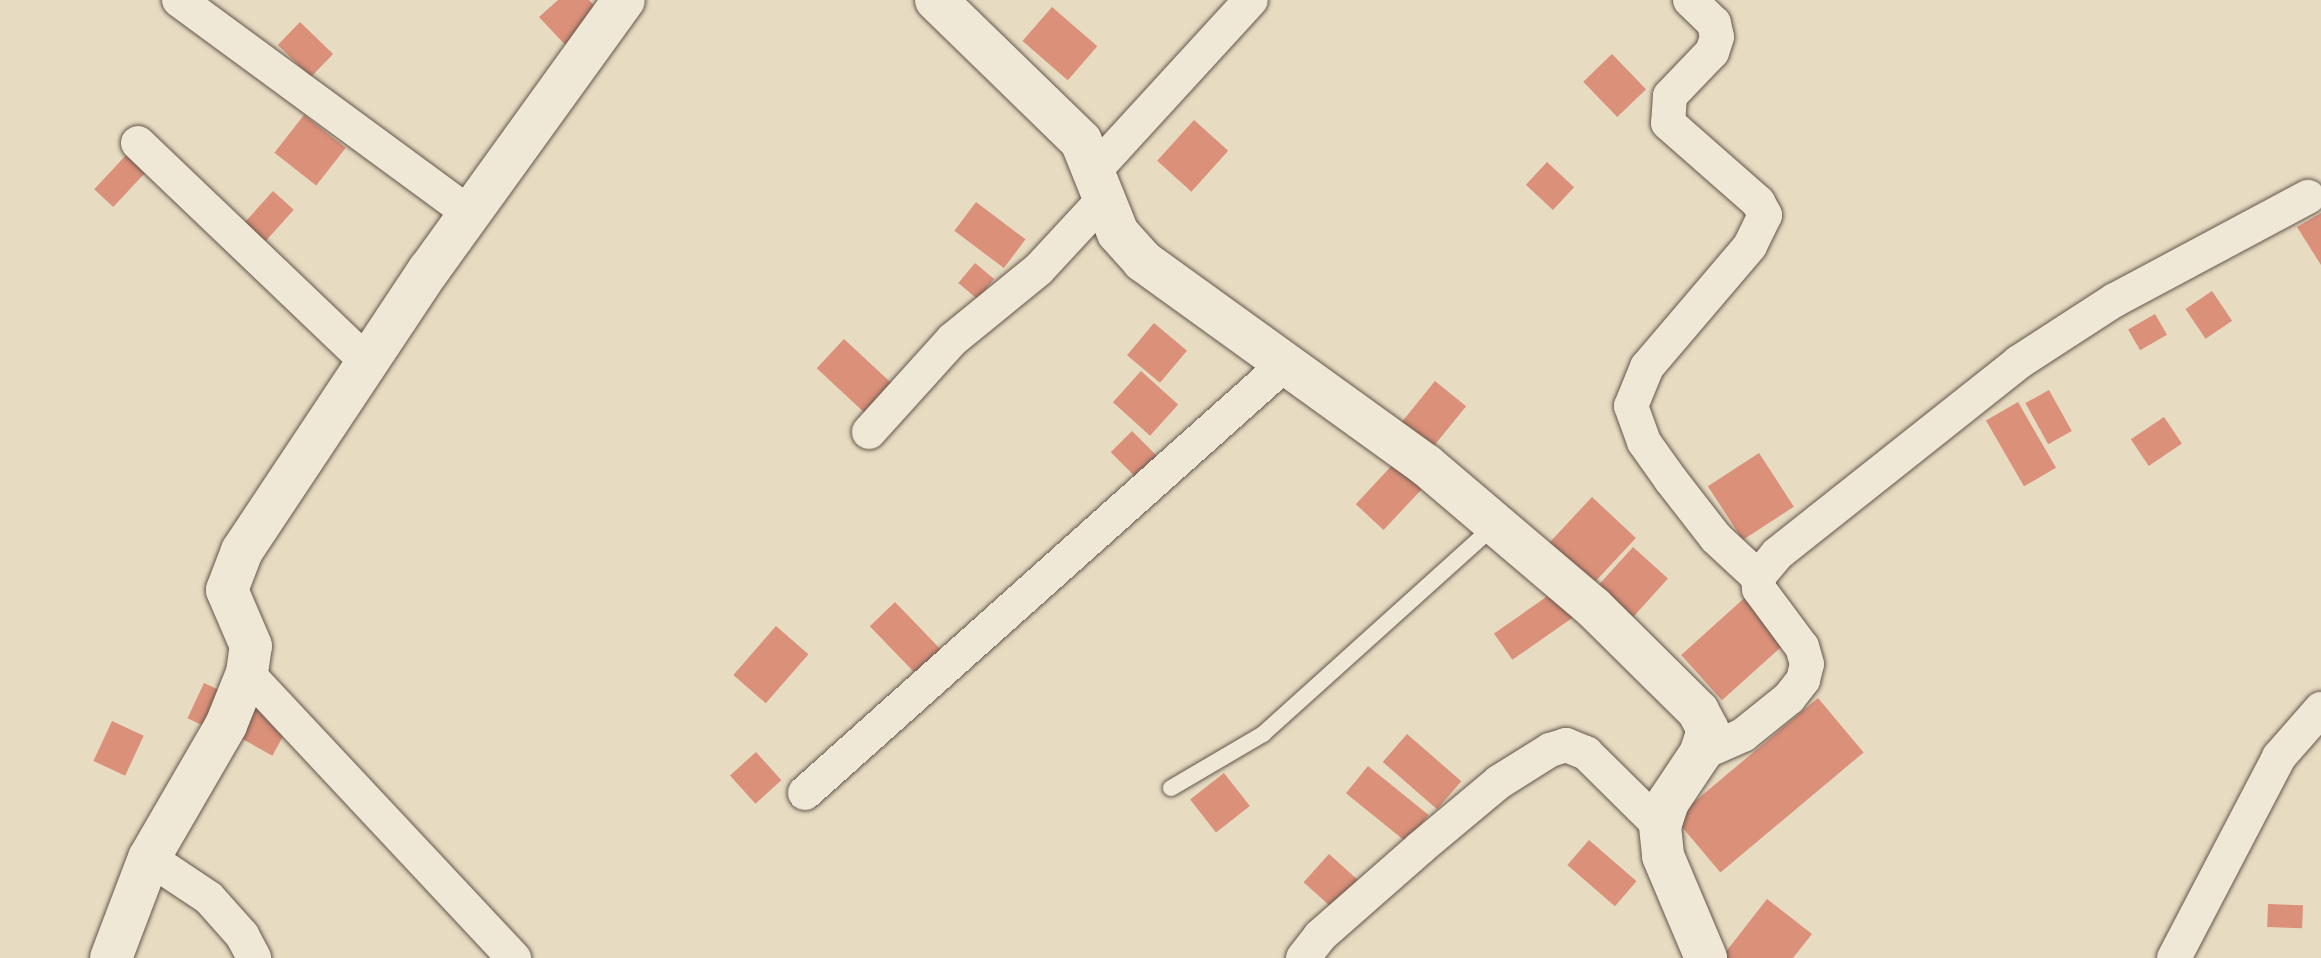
<!DOCTYPE html>
<html>
<head>
<meta charset="utf-8">
<style>
	body { margin:0 }
	#map { position:relative; width:2321px; height:958px; overflow:hidden; background:#e7dcc2; font-family:Cardo,serif }
	div>[style] { position:absolute }
	.building>* { inset:0; background:#da9079; transform-origin:0 0 }
	.roads { filter:drop-shadow(0 0 2px #64564b) drop-shadow(0 0 2px #64564b) }
	.service>* { height:16px; margin:-8px; padding:0 8px; transform-origin:8px; border-radius:8px; background:#efe8d7 }
	.minor>* { height:34px; margin:-17px; padding:0 17px; transform-origin:17px; border-radius:17px; background:#efe8d7 }
	.tertiary>* { height:42px; margin:-21px; padding:0 21px; transform-origin:21px; border-radius:21px; background:#efe8d7 }
	span { translate:-50% -50%; white-space:nowrap; text-align:center; line-height:1.15; -webkit-text-stroke:8px #efe8d7; paint-order:stroke }
</style>
</head>
<body>
<div id="map">
	<div class="building">
		<i style="clip-path:polygon(558px 0,589px 0,604px 16px,569px 49px,539px 17px)"></i>
		<i style="left:1052px;top:7px;width:60px;height:45px;rotate:41deg"></i>
		<i style="left:300px;top:22px;width:46px;height:32px;rotate:44deg"></i>
		<i style="left:1612px;top:54px;width:49px;height:40px;rotate:46deg"></i>
		<i style="left:304px;top:115px;width:53px;height:48px;rotate:38deg"></i>
		<i style="left:1194px;top:120px;width:46px;height:55px;rotate:42deg"></i>
		<i style="left:129px;top:152px;width:26px;height:51px;rotate:43deg"></i>
		<i style="left:1547px;top:162px;width:37px;height:31px;rotate:43deg"></i>
		<i style="left:273px;top:191px;width:28px;height:47px;rotate:42deg"></i>
		<i style="left:976px;top:202px;width:62px;height:36px;rotate:37deg"></i>
		<i style="clip-path:polygon(2321px 213px,2321px 265px,2297px 227px)"></i>
		<i style="left:975px;top:263px;width:25px;height:26px;rotate:40deg"></i>
		<i style="left:2212px;top:291px;width:36px;height:32px;rotate:56deg"></i>
		<i style="left:2155px;top:314px;width:24px;height:31px;rotate:60deg"></i>
		<i style="left:1154px;top:323px;width:43px;height:42px;rotate:40deg"></i>
		<i style="left:844px;top:339px;width:72px;height:40px;rotate:43deg"></i>
		<i style="left:1141px;top:371px;width:50px;height:42px;rotate:42deg"></i>
		<i style="left:1435px;top:381px;width:40px;height:60px;rotate:39deg"></i>
		<i style="left:2049px;top:390px;width:47px;height:27px;rotate:61deg"></i>
		<i style="left:2018px;top:402px;width:76px;height:37px;rotate:60deg"></i>
		<i style="left:2164px;top:417px;width:32px;height:40px;rotate:56deg"></i>
		<i style="left:1132px;top:431px;width:41px;height:30px;rotate:45deg"></i>
		<i style="left:1759px;top:453px;width:64px;height:61px;rotate:57deg"></i>
		<i style="left:1396px;top:461px;width:38px;height:59px;rotate:43deg"></i>
		<i style="left:1592px;top:497px;width:60px;height:66px;rotate:43deg"></i>
		<i style="left:1633px;top:547px;width:47px;height:58px;rotate:42deg"></i>
		<i style="left:1562px;top:586px;width:32px;height:83px;rotate:55deg"></i>
		<i style="left:1751px;top:592px;width:61px;height:94px;rotate:48deg"></i>
		<i style="left:895px;top:602px;width:68px;height:35px;rotate:46deg"></i>
		<i style="left:776px;top:626px;width:43px;height:65px;rotate:41deg"></i>
		<i style="left:204px;top:683px;width:26px;height:39px;rotate:25deg"></i>
		<i style="left:1818px;top:698px;width:71px;height:187px;rotate:50deg"></i>
		<i style="left:249px;top:705px;width:45px;height:33px;rotate:29deg"></i>
		<i style="left:112px;top:721px;width:35px;height:44px;rotate:25deg"></i>
		<i style="left:1407px;top:734px;width:72px;height:37px;rotate:41deg"></i>
		<i style="left:756px;top:752px;width:38px;height:35px;rotate:48deg"></i>
		<i style="left:1368px;top:766px;width:78px;height:35px;rotate:39deg"></i>
		<i style="left:1224px;top:773px;width:42px;height:43px;rotate:52deg"></i>
		<i style="left:1589px;top:840px;width:63px;height:33px;rotate:41deg"></i>
		<i style="left:1329px;top:854px;width:39px;height:38px;rotate:42deg"></i>
		<i style="clip-path:polygon(1767px 899px,1812px 934px,1793px 958px,1721px 958px)"></i>
		<i style="left:2268px;top:904px;width:35px;height:23px;rotate:2deg"></i>
	</div>
	<div class="roads">
		<div class="service">
			<i style="left:1171px;top:788px;width:107px;rotate:-30.4deg"></i>
			<i style="left:1263px;top:734px;width:311px;rotate:-42deg"></i>
		</div>
		<div class="minor">
			<i style="left:179px;top:0;width:360px;rotate:36.3deg"></i>
			<i style="left:1690px;top:0;width:33px;rotate:44deg"></i>
			<i style="left:1714px;top:23px;width:14px;rotate:78deg"></i>
			<i style="left:1717px;top:37px;width:16px;rotate:108deg"></i>
			<i style="left:1712px;top:52px;width:61px;rotate:133.7deg"></i>
			<i style="left:1670px;top:96px;width:27px;rotate:94deg"></i>
			<i style="left:1668px;top:123px;width:120px;rotate:41.3deg"></i>
			<i style="left:1758px;top:202px;width:15px;rotate:62deg"></i>
			<i style="left:1765px;top:215px;width:34px;rotate:116deg"></i>
			<i style="left:1750px;top:246px;width:159px;rotate:130.4deg"></i>
			<i style="left:1647px;top:367px;width:42px;rotate:112.3deg"></i>
			<i style="left:1631px;top:406px;width:38px;rotate:70deg"></i>
			<i style="left:1644px;top:442px;width:47px;rotate:54.6deg"></i>
			<i style="left:1671px;top:480px;width:73px;rotate:52.2deg"></i>
			<i style="left:1716px;top:538px;width:57px;rotate:42.9deg"></i>
			<i style="left:138px;top:143px;width:321px;rotate:43.7deg"></i>
			<i style="left:1096px;top:169px;width:229px;rotate:-47.5deg"></i>
			<i style="left:869px;top:432px;width:124px;rotate:-47.9deg"></i>
			<i style="left:952px;top:340px;width:112px;rotate:-39.2deg"></i>
			<i style="left:1039px;top:269px;width:94px;rotate:-47.2deg"></i>
			<i style="left:247px;top:673px;width:391px;rotate:46.9deg"></i>
			<i style="left:1700px;top:754px;width:47px;rotate:-23.8deg"></i>
			<i style="left:1743px;top:735px;width:59px;rotate:-38.8deg"></i>
			<i style="left:1789px;top:698px;width:23px;rotate:-52deg"></i>
			<i style="left:1803px;top:680px;width:16px;rotate:-76deg"></i>
			<i style="left:1807px;top:664px;width:18px;rotate:-106deg"></i>
			<i style="left:1802px;top:647px;width:72px;rotate:-126.6deg"></i>
			<i style="left:1759px;top:589px;width:12px;rotate:-95deg"></i>
			<i style="left:1758px;top:577px;width:30px;rotate:-50deg"></i>
			<i style="left:1777px;top:554px;width:309px;rotate:-38.4deg"></i>
			<i style="left:2019px;top:362px;width:114px;rotate:-32.9deg"></i>
			<i style="left:2115px;top:300px;width:219px;rotate:-28.1deg"></i>
			<i style="left:805px;top:793px;width:644px;rotate:-41.79deg"></i>
			<i style="left:149px;top:858px;width:72px;rotate:33.7deg"></i>
			<i style="left:209px;top:898px;width:50px;rotate:48.3deg"></i>
			<i style="left:242px;top:935px;width:26px;rotate:62deg"></i>
			<i style="left:1303px;top:958px;width:28px;rotate:-52deg"></i>
			<i style="left:1320px;top:936px;width:133px;rotate:-41.3deg"></i>
			<i style="left:1420px;top:848px;width:103px;rotate:-39.9deg"></i>
			<i style="left:1499px;top:782px;width:60px;rotate:-32.1deg"></i>
			<i style="left:1550px;top:750px;width:17px;rotate:-17deg"></i>
			<i style="left:1566px;top:745px;width:22px;rotate:22deg"></i>
			<i style="left:1586px;top:753px;width:104px;rotate:44.6deg"></i>
			<i style="left:2174px;top:958px;width:227px;rotate:-62.4deg"></i>
			<i style="left:2279px;top:757px;width:64px;rotate:-48.8deg"></i>
		</div>
		<div class="tertiary">
			<i style="left:936px;top:0;width:202px;rotate:44.2deg"></i>
			<i style="left:1081px;top:141px;width:99px;rotate:68.1deg"></i>
			<i style="left:1118px;top:233px;width:38px;rotate:48deg"></i>
			<i style="left:1143px;top:261px;width:349px;rotate:35.8deg"></i>
			<i style="left:1426px;top:465px;width:219px;rotate:40.4deg"></i>
			<i style="left:1593px;top:607px;width:148px;rotate:44.7deg"></i>
			<i style="left:1698px;top:711px;width:21px;rotate:62deg"></i>
			<i style="left:1708px;top:730px;width:25px;rotate:108deg"></i>
			<i style="left:1700px;top:754px;width:58px;rotate:123.7deg"></i>
			<i style="left:1668px;top:802px;width:25px;rotate:108deg"></i>
			<i style="left:1660px;top:826px;width:30px;rotate:84deg"></i>
			<i style="left:1663px;top:856px;width:111px;rotate:67.1deg"></i>
			<i style="left:111px;top:958px;width:107px;rotate:-69.2deg"></i>
			<i style="left:149px;top:858px;width:154px;rotate:-59.9deg"></i>
			<i style="left:226px;top:725px;width:56px;rotate:-68deg"></i>
			<i style="left:247px;top:673px;width:27px;rotate:-82deg"></i>
			<i style="left:251px;top:646px;width:61px;rotate:-113.2deg"></i>
			<i style="left:227px;top:590px;width:42px;rotate:-69deg"></i>
			<i style="left:242px;top:551px;width:338px;rotate:-56.4deg"></i>
			<i style="left:429px;top:270px;width:333px;rotate:-54.2deg"></i>
		</div>
	</div>
</div>
</body>
</html>
